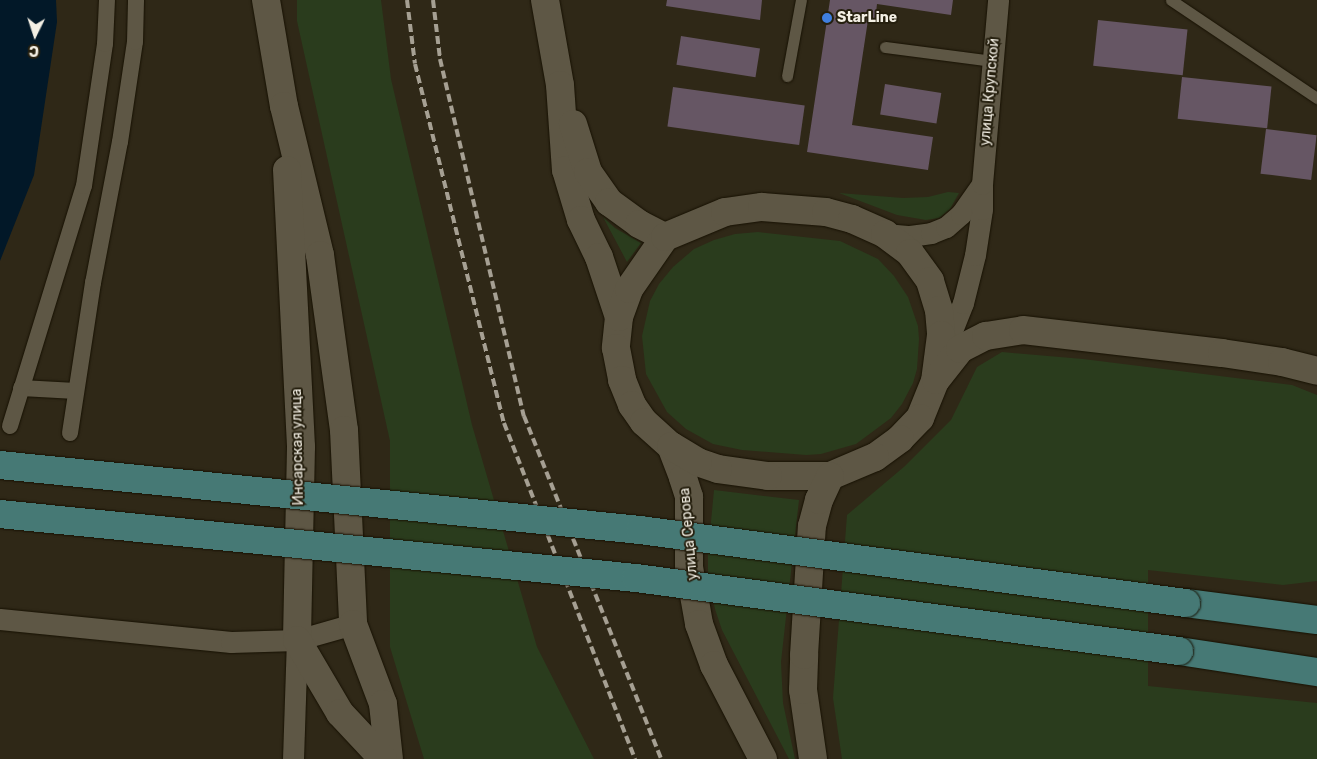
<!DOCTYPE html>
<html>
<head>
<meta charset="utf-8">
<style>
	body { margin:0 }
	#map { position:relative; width:1317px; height:759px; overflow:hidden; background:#2f2817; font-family:Rubik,sans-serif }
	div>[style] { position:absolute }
	.green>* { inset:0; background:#2a3c1d }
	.water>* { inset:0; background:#021828 }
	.building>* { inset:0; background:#665664; transform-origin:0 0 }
	.roads { filter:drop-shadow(0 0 1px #171103) drop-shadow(0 0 1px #171103) }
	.service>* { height:11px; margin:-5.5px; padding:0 5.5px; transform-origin:5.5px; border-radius:5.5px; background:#5e5745 }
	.pedestrian>* { height:16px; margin:-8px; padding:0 8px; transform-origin:8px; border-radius:8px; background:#5e5745 }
	.minor>* { height:21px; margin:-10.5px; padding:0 10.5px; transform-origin:10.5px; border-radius:10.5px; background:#5e5745 }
	.tertiary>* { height:28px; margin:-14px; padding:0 14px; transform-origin:14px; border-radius:14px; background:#5e5745 }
	.primary>* { height:28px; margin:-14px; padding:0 14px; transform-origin:14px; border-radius:14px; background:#467975 }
	.rail>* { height:4px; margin-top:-2px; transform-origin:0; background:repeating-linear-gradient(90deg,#a6a093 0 8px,transparent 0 12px) }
	.bridges { filter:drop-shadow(0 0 1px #171103) drop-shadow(0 0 1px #171103) }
	.primary-bridge>* { height:28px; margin:-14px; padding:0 14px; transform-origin:14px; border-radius:14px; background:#467975 }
	.dots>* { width:14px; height:14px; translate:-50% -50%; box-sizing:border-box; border:2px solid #251f0e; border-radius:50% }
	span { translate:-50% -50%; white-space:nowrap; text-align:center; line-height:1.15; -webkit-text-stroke:4px #251f0e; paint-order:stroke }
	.poi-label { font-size:14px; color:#f3efe4; font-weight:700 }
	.left { translate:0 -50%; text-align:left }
	.street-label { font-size:14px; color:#f3efe4 }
	.north { position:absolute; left:10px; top:10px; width:50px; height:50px; -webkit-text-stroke:4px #251f0e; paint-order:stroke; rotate:184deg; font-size:14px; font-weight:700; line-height:20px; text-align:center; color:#f3efe4 }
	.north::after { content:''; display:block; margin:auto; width:18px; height:22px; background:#f3efe4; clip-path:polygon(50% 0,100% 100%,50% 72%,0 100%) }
</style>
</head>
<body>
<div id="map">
	<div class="green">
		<i style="clip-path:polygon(297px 0,381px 0,391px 79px,472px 425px,537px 647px,594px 759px,424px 759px,390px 647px,390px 441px,297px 21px)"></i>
		<i style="clip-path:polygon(948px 192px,959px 193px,950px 209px,939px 218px,926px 220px,897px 215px,839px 193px,903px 198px,928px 197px)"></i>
		<i style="clip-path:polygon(603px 217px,615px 228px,641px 243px,627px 262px)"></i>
		<i style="clip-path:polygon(758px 232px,840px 241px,878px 259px,894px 276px,908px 297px,918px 326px,919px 339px,917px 369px,913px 383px,902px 404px,891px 418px,856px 444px,821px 454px,806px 455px,742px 450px,713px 444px,686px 429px,667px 412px,646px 374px,642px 336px,650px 301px,659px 284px,673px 267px,694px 249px,714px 240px,735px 234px)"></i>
		<i style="clip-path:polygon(1002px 352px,1083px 359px,1292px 385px,1317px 395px,1317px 581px,1283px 585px,1148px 570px,1148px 686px,1317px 703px,1317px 759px,842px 759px,833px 698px,847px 515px,905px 466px,951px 420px,977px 367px)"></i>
		<i style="clip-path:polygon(714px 490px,799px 500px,781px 662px,783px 703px,795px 759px,789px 759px,722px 630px,715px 609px,708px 576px,708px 553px)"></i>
	</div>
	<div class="water">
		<i style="clip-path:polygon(0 0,56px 0,57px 22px,34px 175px,0 261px)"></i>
	</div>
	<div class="building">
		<i style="clip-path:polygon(667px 0,762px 0,760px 20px,666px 6px)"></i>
		<i style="clip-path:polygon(830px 0,953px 0,951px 15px,877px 4px,875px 22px,868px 20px,852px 125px,933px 137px,928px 170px,807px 152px)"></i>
		<i style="left:1098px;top:20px;width:90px;height:46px;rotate:6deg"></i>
		<i style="left:681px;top:36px;width:80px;height:29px;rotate:9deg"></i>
		<i style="left:1182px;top:77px;width:90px;height:42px;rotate:6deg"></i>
		<i style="left:885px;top:84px;width:57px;height:31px;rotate:9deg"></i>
		<i style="left:673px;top:87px;width:133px;height:40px;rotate:8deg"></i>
		<i style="left:1266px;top:129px;width:51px;height:45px;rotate:7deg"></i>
	</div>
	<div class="roads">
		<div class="service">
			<i style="left:1171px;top:0;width:176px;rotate:33.9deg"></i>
			<i style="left:885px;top:47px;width:109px;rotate:7.4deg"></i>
			<i style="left:787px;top:76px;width:77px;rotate:-79.6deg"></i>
		</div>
		<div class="pedestrian">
			<i style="left:21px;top:388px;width:55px;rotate:3.1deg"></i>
			<i style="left:10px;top:426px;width:251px;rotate:-72.9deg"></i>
			<i style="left:84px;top:186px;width:144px;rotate:-81.6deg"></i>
			<i style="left:105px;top:44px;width:44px;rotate:-87.4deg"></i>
			<i style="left:70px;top:433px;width:152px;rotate:-81.3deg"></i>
			<i style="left:93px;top:283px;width:144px;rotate:-79.2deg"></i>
			<i style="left:120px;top:142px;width:101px;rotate:-81.5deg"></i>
			<i style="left:135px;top:42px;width:42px;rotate:-88.6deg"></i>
		</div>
		<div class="minor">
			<i style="left:885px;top:234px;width:25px;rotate:5deg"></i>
			<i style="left:910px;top:236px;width:21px;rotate:-8deg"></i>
			<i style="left:931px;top:233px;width:16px;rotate:-22deg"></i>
			<i style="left:946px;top:227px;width:20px;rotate:-41deg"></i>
			<i style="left:961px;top:214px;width:37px;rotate:-55deg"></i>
			<i style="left:943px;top:353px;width:54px;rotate:-68.2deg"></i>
			<i style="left:963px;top:303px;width:49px;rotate:-76deg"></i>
			<i style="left:975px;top:255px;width:47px;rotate:-81.3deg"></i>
			<i style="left:982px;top:209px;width:25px;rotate:-90deg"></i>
			<i style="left:982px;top:184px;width:185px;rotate:-85deg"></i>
			<i style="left:0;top:619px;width:232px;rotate:5.7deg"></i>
			<i style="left:231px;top:642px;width:66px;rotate:-1.7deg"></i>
			<i style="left:297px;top:640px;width:58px;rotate:-15.9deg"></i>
			<i style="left:293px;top:759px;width:119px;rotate:-88.1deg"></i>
		</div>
		<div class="tertiary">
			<i style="left:266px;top:0;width:108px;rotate:80.4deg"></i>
			<i style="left:284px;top:106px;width:153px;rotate:76.4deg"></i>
			<i style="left:320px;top:255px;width:177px;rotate:82.2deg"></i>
			<i style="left:344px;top:430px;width:194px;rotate:87.3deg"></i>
			<i style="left:353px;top:624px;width:85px;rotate:69.4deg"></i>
			<i style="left:383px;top:704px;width:55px;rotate:83.8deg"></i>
			<i style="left:545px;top:0;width:86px;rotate:80deg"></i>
			<i style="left:560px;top:85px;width:85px;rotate:86deg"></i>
			<i style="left:566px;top:170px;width:52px;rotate:73.3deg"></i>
			<i style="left:581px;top:220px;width:41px;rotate:64.1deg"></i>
			<i style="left:599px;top:257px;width:63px;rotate:71.6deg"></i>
			<i style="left:619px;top:317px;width:31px;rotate:96deg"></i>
			<i style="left:616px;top:348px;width:33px;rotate:79deg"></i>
			<i style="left:622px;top:380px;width:27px;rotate:68deg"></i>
			<i style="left:632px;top:405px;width:21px;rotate:55deg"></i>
			<i style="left:644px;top:422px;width:36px;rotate:42deg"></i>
			<i style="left:671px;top:446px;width:34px;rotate:69deg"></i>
			<i style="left:683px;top:478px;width:20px;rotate:72deg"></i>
			<i style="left:689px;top:497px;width:70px;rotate:90deg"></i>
			<i style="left:689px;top:567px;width:58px;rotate:80deg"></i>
			<i style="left:699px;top:624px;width:44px;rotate:69.9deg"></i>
			<i style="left:714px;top:665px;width:106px;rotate:62.5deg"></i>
			<i style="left:573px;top:124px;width:50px;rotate:72.6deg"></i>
			<i style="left:588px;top:172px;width:37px;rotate:55deg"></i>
			<i style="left:609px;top:202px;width:37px;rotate:36deg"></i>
			<i style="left:639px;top:224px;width:29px;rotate:27deg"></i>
			<i style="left:287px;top:170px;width:277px;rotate:87.1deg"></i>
			<i style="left:301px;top:447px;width:193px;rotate:91.2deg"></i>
			<i style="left:297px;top:640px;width:85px;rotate:59.5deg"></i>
			<i style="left:340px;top:713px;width:63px;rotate:46.9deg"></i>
			<i style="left:619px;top:317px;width:30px;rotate:-70deg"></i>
			<i style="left:629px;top:289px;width:63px;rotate:-55.3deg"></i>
			<i style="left:665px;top:237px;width:65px;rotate:-22.6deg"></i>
			<i style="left:725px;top:212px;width:37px;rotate:-8deg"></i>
			<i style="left:762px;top:207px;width:64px;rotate:4.5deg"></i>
			<i style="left:826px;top:212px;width:27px;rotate:15deg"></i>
			<i style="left:852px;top:219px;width:36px;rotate:24deg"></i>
			<i style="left:885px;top:234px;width:31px;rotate:37deg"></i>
			<i style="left:910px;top:253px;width:34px;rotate:54deg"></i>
			<i style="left:930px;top:281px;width:30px;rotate:73deg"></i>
			<i style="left:939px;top:310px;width:25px;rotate:85deg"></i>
			<i style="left:941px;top:335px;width:46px;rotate:97.4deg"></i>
			<i style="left:935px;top:381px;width:40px;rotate:112deg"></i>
			<i style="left:920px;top:418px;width:29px;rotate:134deg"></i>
			<i style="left:900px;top:439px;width:31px;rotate:144deg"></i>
			<i style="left:875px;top:457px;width:49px;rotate:157.1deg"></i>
			<i style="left:830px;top:476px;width:62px;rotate:180deg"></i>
			<i style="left:768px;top:476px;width:50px;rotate:-172deg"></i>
			<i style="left:718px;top:469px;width:21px;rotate:-161deg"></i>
			<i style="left:698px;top:462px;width:31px;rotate:-149deg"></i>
			<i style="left:936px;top:380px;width:39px;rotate:-52deg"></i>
			<i style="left:960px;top:349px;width:29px;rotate:-27deg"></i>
			<i style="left:986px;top:336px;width:37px;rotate:-9deg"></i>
			<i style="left:1023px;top:330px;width:200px;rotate:6.6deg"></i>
			<i style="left:1222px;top:353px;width:61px;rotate:8.5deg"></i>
			<i style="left:1282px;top:362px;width:36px;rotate:14deg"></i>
			<i style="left:813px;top:759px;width:70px;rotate:-98.2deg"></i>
			<i style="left:803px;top:690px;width:35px;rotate:-88deg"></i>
			<i style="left:804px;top:655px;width:129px;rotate:-86.5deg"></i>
			<i style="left:812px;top:526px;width:27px;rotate:-75deg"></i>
			<i style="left:819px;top:500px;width:26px;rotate:-65deg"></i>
		</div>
		<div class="primary">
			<i style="left:1186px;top:603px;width:132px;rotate:7.4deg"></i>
			<i style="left:1179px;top:651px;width:140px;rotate:8.7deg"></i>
		</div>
	</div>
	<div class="rail">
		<i style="left:407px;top:0;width:64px;rotate:82.9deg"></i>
		<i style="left:415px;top:64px;width:370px;rotate:76.1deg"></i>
		<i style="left:504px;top:423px;width:361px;rotate:68.7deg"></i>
		<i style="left:433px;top:0;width:59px;rotate:83.2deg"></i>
		<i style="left:440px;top:59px;width:367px;rotate:76.8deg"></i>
		<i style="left:524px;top:416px;width:369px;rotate:68.2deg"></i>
	</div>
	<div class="bridges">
		<div class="primary-bridge">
			<i style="left:0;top:465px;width:643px;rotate:5.8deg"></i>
			<i style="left:640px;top:530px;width:551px;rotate:7.62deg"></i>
			<i style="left:0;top:514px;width:639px;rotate:5.75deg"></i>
			<i style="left:636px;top:578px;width:548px;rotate:7.66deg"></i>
		</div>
	</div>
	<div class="dots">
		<i style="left:827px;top:18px;background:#3f7fe0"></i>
	</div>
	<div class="poi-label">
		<span class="left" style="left:837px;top:18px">StarLine</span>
	</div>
	<div class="street-label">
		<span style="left:990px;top:92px;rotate:-85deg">улица Крупской</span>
		<span style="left:298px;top:447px;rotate:-91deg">Инсарская улица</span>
		<span style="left:689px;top:534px;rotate:-95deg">улица Серова</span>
	</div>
	<div class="north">С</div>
</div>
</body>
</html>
